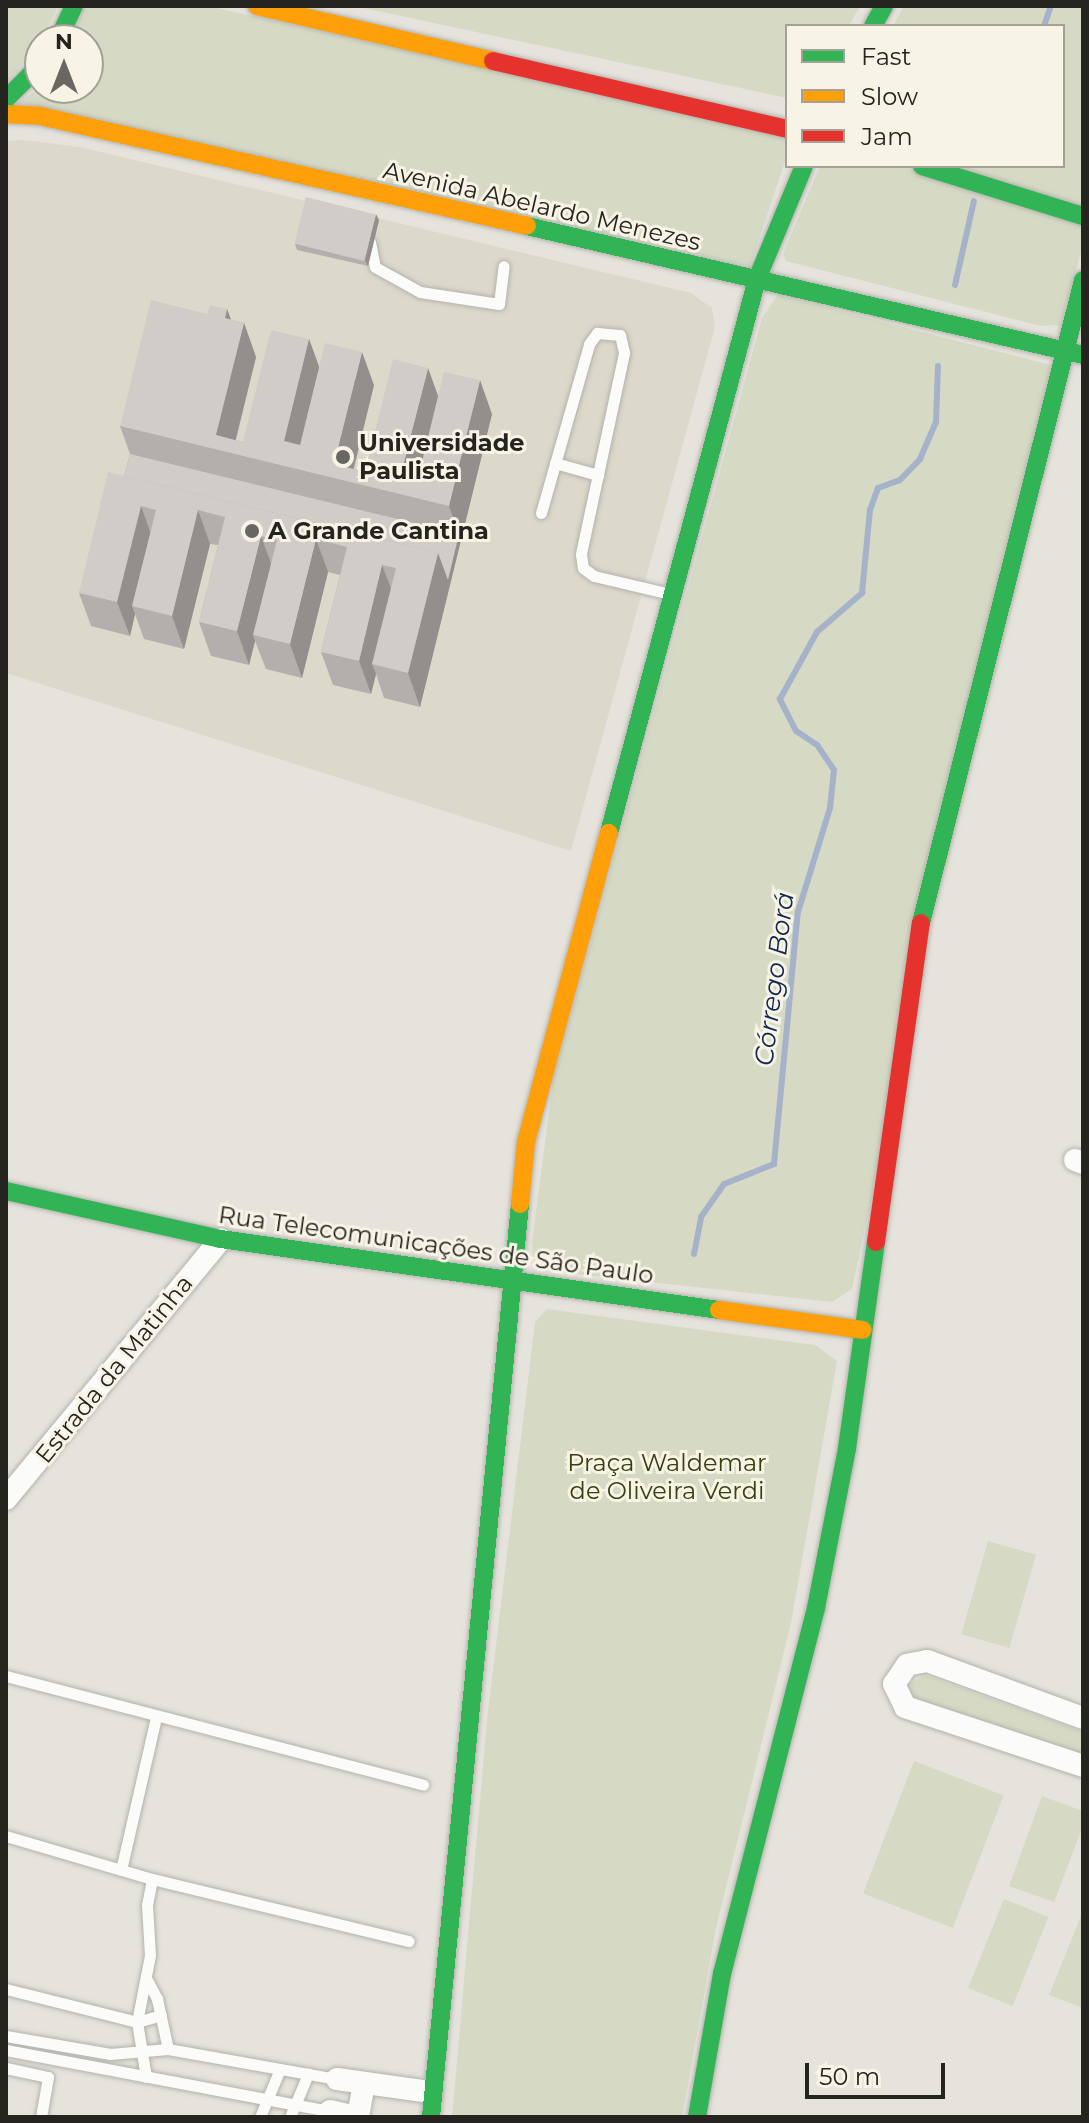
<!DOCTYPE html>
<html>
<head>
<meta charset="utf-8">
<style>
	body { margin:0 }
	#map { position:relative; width:1089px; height:2123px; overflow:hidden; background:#e5e3dc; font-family:Montserrat,sans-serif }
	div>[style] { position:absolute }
	.built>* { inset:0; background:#dcd9cb }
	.green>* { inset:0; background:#d6dac5; transform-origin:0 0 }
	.stream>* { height:6px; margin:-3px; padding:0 3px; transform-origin:3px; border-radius:3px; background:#a5b2c9 }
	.roads { filter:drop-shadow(0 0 2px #b4b2ac) drop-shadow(0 0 2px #b4b2ac) }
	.lane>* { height:11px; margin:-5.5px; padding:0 5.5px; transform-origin:5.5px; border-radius:5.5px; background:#fbfbfa }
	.street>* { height:22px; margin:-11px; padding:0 11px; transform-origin:11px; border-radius:11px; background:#fbfbfa }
	.fast>* { height:18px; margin:-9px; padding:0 9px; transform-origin:9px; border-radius:9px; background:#30b455 }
	.slow>* { height:18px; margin:-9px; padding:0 9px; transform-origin:9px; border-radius:9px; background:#ff9f0a }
	.jam>* { height:18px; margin:-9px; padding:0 9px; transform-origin:9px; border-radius:9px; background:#e5322d }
	.wall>* { inset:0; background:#b3afac }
	.shaded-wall>* { inset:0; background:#928f8c }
	.building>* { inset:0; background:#d0ccc8; transform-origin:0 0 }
	.dots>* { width:22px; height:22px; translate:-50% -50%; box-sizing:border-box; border:4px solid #f7f3e5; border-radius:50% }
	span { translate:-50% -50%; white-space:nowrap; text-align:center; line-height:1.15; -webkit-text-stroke:6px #f7f3e5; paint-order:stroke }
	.street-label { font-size:24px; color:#25241f }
	.poi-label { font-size:24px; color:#25241f; font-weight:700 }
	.left { translate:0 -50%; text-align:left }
	.park-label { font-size:24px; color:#37400f }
	.water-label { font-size:26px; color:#102654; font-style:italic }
	.frame { position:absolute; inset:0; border:8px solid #25241f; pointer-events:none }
	.legend { position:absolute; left:785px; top:24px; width:280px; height:144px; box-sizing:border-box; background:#f7f3e5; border:2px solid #a3a096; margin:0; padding:10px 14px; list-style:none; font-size:24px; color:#25241f }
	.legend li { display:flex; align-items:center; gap:16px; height:40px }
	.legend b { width:40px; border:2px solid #a3a096 }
	.north { position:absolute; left:24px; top:24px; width:80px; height:80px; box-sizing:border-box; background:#f7f3e5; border:2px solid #a3a096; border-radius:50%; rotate:0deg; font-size:22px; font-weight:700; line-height:32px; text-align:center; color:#25241f }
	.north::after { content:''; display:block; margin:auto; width:28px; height:36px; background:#686761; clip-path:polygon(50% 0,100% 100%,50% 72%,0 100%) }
	.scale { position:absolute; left:805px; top:2063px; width:140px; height:36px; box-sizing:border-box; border:4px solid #25241f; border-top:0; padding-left:10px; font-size:24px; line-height:28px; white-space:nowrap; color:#25241f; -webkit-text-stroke:6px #f7f3e5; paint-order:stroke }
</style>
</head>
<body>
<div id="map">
	<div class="built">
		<i style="clip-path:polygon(24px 140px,80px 147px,691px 293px,712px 308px,715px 327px,571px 851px,6px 673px,6px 141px)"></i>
	</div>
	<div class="green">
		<i style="clip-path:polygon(6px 6px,58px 6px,40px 44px,6px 83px)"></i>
		<i style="clip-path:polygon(81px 6px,208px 6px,787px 135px,787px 156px,750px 266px,18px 103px,40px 88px,88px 88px,88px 40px,66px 40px)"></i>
		<i style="clip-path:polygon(354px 6px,860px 6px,849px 26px,787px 26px,787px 98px)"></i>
		<i style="clip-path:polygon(904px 6px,1083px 6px,1083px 246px,1060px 325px,1041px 326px,786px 261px,783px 254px,820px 166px,1063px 166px,1063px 26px,893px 26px)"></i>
		<i style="clip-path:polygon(778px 295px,1051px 365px,852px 1289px,832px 1302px,557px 1272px,533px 1259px,532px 1243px,553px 1081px,762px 318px)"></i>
		<i style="clip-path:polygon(547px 1309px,815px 1345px,837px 1361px,791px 1623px,716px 1928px,682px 2117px,452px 2117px,487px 1720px,535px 1322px)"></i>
		<i style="left:988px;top:1541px;width:50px;height:97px;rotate:16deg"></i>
		<i style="clip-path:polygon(925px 1675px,1083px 1732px,1083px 1757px,911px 1702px,909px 1684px)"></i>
		<i style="left:914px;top:1761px;width:96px;height:142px;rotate:21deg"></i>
		<i style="clip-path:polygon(1042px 1796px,1083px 1811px,1083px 1826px,1054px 1902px,1009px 1886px)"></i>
		<i style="left:1004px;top:1899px;width:48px;height:96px;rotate:22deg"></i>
		<i style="clip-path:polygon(1083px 1911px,1083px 2008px,1049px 1995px)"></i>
	</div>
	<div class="stream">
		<i style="left:1044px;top:26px;width:21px;rotate:-71deg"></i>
		<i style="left:955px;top:285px;width:86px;rotate:-77.3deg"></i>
		<i style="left:694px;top:1254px;width:38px;rotate:-79deg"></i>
		<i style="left:701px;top:1217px;width:40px;rotate:-55.1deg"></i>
		<i style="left:724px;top:1184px;width:54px;rotate:-21.8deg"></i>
		<i style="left:774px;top:1164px;width:253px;rotate:-84.6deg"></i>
		<i style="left:798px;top:912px;width:109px;rotate:-72.9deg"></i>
		<i style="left:830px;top:808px;width:38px;rotate:-84deg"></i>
		<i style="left:834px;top:770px;width:30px;rotate:-124deg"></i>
		<i style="left:817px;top:745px;width:25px;rotate:-146deg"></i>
		<i style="left:796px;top:731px;width:36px;rotate:-117deg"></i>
		<i style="left:780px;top:699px;width:77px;rotate:-61.1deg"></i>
		<i style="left:817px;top:632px;width:60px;rotate:-40.9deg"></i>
		<i style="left:862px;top:593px;width:83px;rotate:-84.5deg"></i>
		<i style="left:870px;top:510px;width:23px;rotate:-70deg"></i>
		<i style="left:878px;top:488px;width:23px;rotate:-20deg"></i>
		<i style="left:900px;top:480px;width:29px;rotate:-46deg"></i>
		<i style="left:920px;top:459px;width:40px;rotate:-66.6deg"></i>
		<i style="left:936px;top:422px;width:56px;rotate:-88deg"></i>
	</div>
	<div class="roads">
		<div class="lane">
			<i style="left:370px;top:242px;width:25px;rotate:79deg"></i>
			<i style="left:375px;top:267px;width:51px;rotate:29.1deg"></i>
			<i style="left:420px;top:292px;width:80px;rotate:8.6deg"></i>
			<i style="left:499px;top:304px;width:38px;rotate:-83deg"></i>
			<i style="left:555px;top:463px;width:45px;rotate:15.6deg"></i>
			<i style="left:541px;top:513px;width:176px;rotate:-74.1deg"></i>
			<i style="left:589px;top:344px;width:14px;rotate:-54deg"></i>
			<i style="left:597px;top:333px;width:23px;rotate:5deg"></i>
			<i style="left:620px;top:335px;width:18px;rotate:77deg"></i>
			<i style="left:624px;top:353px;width:206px;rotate:102.1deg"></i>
			<i style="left:581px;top:554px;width:14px;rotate:82deg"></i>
			<i style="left:583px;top:568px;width:14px;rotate:36deg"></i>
			<i style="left:594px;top:576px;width:78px;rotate:13.3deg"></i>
			<i style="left:6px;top:1676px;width:431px;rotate:14.6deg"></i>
			<i style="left:6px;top:1836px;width:152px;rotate:16.4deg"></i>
			<i style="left:152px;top:1879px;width:264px;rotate:13.6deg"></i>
			<i style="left:121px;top:1870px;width:157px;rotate:-77.1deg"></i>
			<i style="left:146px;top:1978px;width:24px;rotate:62deg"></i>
			<i style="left:157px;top:1999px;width:51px;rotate:77.6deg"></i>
			<i style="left:6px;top:1989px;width:135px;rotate:14.1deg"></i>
			<i style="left:137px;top:2022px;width:25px;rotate:-16deg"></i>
			<i style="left:6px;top:2036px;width:106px;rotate:9.8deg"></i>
			<i style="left:110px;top:2054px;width:58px;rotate:-4.9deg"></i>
			<i style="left:168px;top:2049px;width:172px;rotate:10.1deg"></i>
			<i style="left:6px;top:2050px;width:330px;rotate:10.7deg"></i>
			<i style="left:6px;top:2068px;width:43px;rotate:12.1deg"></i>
			<i style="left:48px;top:2077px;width:41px;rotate:99.9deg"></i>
			<i style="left:146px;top:2077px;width:56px;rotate:-99.3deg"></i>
			<i style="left:137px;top:2022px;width:68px;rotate:-79deg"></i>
			<i style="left:150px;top:1955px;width:50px;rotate:-93.4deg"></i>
			<i style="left:147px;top:1905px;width:26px;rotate:-79deg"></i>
			<i style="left:260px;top:2117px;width:52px;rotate:-67.4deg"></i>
			<i style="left:290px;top:2117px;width:47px;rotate:-67.3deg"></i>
		</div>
		<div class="street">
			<i style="left:1075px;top:1160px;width:9px;rotate:21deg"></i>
			<i style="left:6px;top:1499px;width:337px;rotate:-50.4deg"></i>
			<i style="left:1083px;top:1718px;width:166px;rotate:-159.9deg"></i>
			<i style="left:927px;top:1661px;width:20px;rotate:169deg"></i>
			<i style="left:907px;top:1665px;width:23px;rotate:124deg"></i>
			<i style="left:894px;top:1684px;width:25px;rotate:64deg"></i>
			<i style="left:905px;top:1707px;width:188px;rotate:18.3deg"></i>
			<i style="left:337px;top:2079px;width:95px;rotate:7.9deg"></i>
			<i style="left:330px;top:2111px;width:27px;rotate:13deg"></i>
			<i style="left:358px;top:2117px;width:34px;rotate:-80deg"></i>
		</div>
		<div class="fast">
			<i style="left:873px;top:26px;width:23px;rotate:-61deg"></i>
			<i style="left:58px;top:40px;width:38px;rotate:-65deg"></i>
			<i style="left:6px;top:99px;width:48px;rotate:-45deg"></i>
			<i style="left:922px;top:166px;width:169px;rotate:17.3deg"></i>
			<i style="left:527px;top:226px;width:571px;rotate:13.06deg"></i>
			<i style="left:609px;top:833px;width:573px;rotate:-75.04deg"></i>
			<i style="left:757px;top:279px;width:122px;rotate:-67.4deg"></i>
			<i style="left:921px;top:923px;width:663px;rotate:-75.86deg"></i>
			<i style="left:6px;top:1191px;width:220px;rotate:12.6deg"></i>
			<i style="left:221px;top:1239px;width:503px;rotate:8.11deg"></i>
			<i style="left:431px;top:2117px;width:917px;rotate:-84.43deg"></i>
			<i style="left:697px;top:2117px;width:145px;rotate:-80.1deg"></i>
			<i style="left:722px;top:1974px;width:378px;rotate:-75.6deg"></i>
			<i style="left:816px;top:1608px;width:163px;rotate:-79deg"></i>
			<i style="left:847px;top:1448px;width:208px;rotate:-82deg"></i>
		</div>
		<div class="slow">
			<i style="left:257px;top:6px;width:242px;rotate:13.1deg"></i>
			<i style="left:6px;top:114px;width:34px;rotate:3deg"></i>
			<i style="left:40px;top:116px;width:499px;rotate:12.7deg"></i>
			<i style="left:520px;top:1204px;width:62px;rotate:-84.5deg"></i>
			<i style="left:526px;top:1142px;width:320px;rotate:-75deg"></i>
			<i style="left:719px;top:1310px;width:145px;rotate:7.9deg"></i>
		</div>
		<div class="jam">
			<i style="left:493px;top:61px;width:302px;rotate:13deg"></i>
			<i style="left:876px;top:1242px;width:322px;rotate:-82deg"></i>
		</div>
	</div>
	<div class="wall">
		<i style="clip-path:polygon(379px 220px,368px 266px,297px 250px,295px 244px)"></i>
		<i style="clip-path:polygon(227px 309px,231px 320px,244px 323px,256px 357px,236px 440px,243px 442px,309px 339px,319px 367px,374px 385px,354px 469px,365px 472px,438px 397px,492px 414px,420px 707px,384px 698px,376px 674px,371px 694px,333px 685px,321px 652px,340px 575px,328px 572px,302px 678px,266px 669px,255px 641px,249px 665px,211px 656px,199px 622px,218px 545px,210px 544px,184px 649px,144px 639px,135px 614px,130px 636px,91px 626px,79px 593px,124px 476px,130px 454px,120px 426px,207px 314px)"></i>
	</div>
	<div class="shaded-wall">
		<i style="clip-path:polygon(376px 214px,379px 220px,368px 266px,365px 260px)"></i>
		<i style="clip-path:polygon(227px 309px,239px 342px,244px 323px,256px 357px,232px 454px,216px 435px,225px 318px)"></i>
		<i style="clip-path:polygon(309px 339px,321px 372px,297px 470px,284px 441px)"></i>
		<i style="clip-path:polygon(362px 352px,374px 385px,350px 482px,334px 464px)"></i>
		<i style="clip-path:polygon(428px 368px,440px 401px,416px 498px,402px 470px)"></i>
		<i style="clip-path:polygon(480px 380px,492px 414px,420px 707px,408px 673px,438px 553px,459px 534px,449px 506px)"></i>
		<i style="clip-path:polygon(141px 506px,153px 540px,132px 606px,135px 614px,130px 636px,117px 602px)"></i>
		<i style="clip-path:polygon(198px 510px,210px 544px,184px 649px,172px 616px)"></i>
		<i style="clip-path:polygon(261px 536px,273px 569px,253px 635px,255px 641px,249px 665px,237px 631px)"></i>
		<i style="clip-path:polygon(316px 539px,328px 572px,302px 678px,290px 644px)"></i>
		<i style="clip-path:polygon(382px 565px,395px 599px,372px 664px,376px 674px,371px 694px,359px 661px)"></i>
	</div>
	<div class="building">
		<i style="left:306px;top:197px;width:72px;height:48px;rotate:14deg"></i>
		<i style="clip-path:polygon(151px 300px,207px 314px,210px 305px,227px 309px,225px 318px,244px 323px,216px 435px,243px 442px,271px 330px,309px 339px,284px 441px,300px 445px,325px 343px,362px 352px,334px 464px,365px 472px,393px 359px,428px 368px,402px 470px,419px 474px,444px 372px,480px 380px,449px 506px,120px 426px)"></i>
		<i style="clip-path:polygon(130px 454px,459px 534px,448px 580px,438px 553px,124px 476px)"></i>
		<i style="clip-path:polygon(108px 472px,438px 553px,408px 673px,372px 664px,396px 568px,382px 565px,359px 661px,321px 652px,347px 547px,316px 539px,290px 644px,253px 635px,277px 540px,261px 536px,237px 631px,199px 622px,225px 517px,198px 510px,172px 616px,132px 606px,156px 510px,141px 506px,117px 602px,79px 593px)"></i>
	</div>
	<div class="dots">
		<i style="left:343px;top:457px;background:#686761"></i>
		<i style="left:252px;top:531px;background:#686761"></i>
	</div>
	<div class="street-label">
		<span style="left:542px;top:206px;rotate:13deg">Avenida Abelardo Menezes</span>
		<span style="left:436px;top:1245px;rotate:8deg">Rua Telecomunicações de São Paulo</span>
		<span style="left:114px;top:1369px;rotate:-51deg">Estrada da Matinha</span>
	</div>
	<div class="poi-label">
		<span class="left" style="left:359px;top:457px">Universidade<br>Paulista</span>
		<span class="left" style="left:268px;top:531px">A Grande Cantina</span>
	</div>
	<div class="park-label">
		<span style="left:667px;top:1477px">Praça Waldemar<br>de Oliveira Verdi</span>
	</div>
	<div class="water-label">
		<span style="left:775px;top:979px;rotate:-83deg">Córrego Borá</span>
	</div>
	<div class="frame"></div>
	<ul class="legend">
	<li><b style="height:10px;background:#30b455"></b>Fast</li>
	<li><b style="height:10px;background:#ff9f0a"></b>Slow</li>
	<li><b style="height:10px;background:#e5322d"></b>Jam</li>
	</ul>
	<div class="north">N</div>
	<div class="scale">50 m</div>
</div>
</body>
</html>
